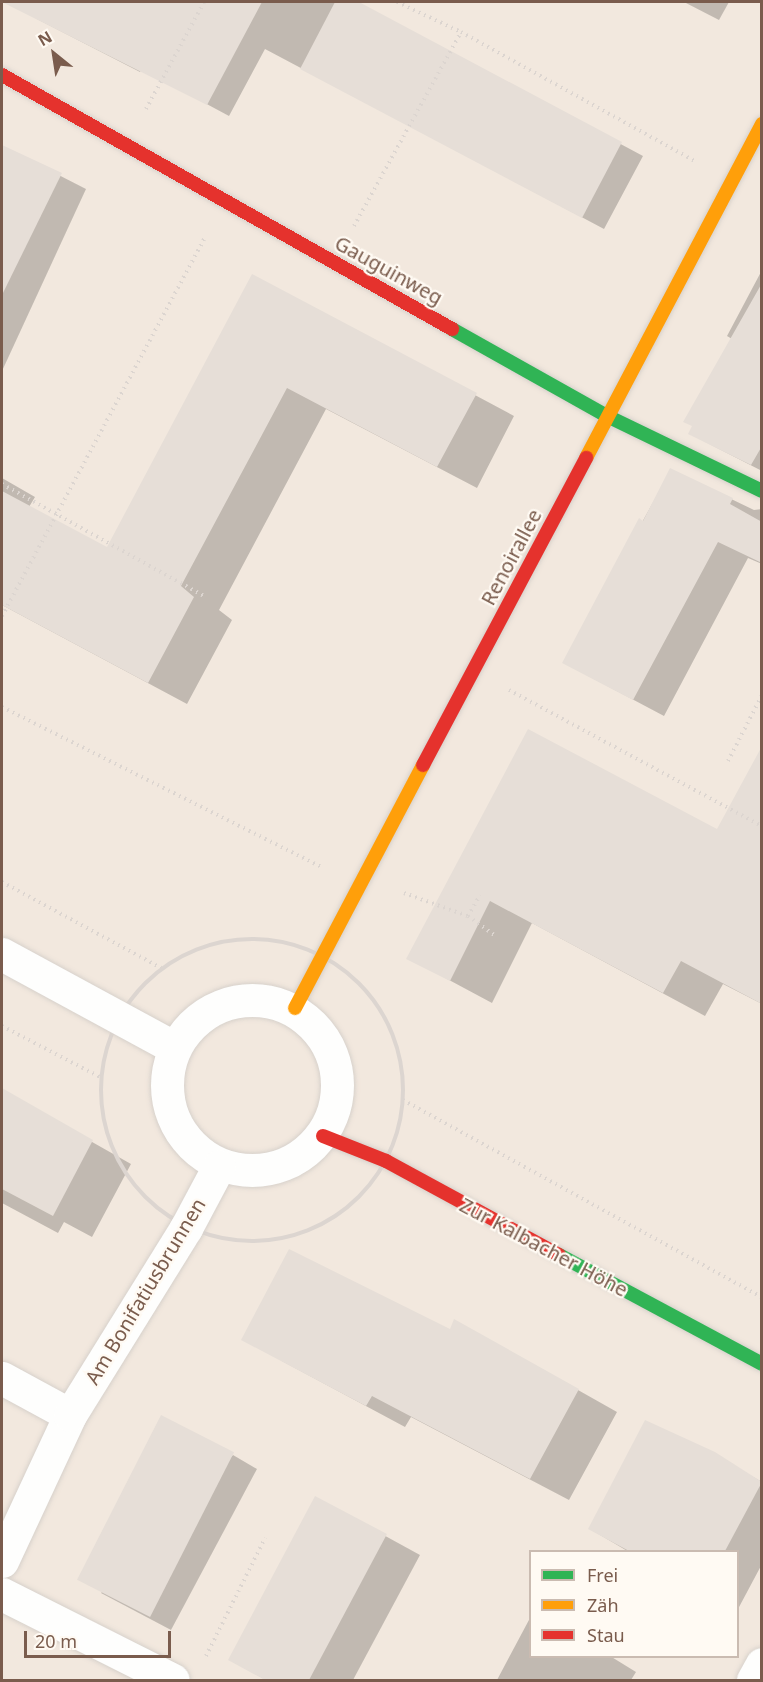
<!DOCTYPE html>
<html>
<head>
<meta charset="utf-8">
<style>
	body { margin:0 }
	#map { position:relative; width:763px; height:1682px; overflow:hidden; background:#f9f5f0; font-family:"Noto Sans",sans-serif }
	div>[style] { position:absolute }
	.residential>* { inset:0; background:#f2e8de }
	.shadow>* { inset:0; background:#0003 }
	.building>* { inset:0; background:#e6ded7; transform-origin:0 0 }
	.path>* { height:4px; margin-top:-2px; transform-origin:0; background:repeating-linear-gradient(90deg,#dcd5d0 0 1.5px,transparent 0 6px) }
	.path>.ring { margin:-2px; padding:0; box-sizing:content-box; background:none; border:4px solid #dcd5d0; border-radius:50% }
	.roads { filter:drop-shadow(0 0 2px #d7d1cb) drop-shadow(0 0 2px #d7d1cb) }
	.street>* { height:33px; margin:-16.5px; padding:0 16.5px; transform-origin:16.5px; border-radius:16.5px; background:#fefefd }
	.street>.ring { margin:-16.5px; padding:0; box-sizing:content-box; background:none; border:33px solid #fefefd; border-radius:50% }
	.fast>* { height:14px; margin:-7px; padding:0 7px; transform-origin:7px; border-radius:7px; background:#30b455 }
	.slow>* { height:14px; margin:-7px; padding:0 7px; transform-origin:7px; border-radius:7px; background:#ff9f0a }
	.jam>* { height:14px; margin:-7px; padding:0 7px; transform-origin:7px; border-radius:7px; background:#e5322d }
	span { translate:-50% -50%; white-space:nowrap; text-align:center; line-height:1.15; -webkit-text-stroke:4.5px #fffaf3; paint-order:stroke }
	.street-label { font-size:20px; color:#7a5c4d }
	.frame { position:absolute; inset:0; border:3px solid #7a5c4d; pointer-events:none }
	.legend { position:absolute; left:529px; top:1550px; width:210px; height:108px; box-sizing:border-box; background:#fffaf3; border:2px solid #cabbb1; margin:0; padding:8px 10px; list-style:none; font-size:18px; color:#7a5c4d }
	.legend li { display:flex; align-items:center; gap:12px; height:30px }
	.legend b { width:30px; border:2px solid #cabbb1 }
	.north { position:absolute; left:24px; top:24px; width:60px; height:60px; -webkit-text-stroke:4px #fffaf3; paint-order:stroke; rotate:330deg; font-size:16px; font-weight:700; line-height:24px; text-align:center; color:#7a5c4d }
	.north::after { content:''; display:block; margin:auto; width:21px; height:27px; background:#7a5c4d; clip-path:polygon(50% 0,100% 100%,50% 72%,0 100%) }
	.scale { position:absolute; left:24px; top:1631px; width:147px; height:27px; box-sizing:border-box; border:3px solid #7a5c4d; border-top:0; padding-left:8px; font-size:18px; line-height:21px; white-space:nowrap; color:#7a5c4d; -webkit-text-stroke:4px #fffaf3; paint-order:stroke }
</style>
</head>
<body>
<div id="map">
	<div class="residential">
		<i style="clip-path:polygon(evenodd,2px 2px,761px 2px,761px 1680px,2px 1680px,2px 2px,530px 1552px,738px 1552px,738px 1656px,530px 1656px,530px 1552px)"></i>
	</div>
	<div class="shadow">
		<i style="clip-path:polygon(46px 2px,174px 2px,140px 72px,37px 19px)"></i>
		<i style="clip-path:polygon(221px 2px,355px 2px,643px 156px,604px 229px,265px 49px,229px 116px,175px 87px)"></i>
		<i style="clip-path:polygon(684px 2px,729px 2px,719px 20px)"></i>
		<i style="clip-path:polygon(2px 146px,86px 189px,2px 371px)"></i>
		<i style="clip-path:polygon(762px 270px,762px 471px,690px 434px,732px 339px,727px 336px)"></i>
		<i style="clip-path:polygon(252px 276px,514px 416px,477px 488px,326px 409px,219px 610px,232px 620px,187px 704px,2px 605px,2px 478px,35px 497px,29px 507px,108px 549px)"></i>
		<i style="clip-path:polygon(671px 470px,754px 510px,762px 509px,762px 564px,748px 558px,664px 716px,564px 663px)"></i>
		<i style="clip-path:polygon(529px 731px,718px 831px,762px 749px,762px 1004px,723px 984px,705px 1016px,532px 923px,492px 1003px,408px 958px)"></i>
		<i style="clip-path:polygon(2px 1091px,131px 1164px,92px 1237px,64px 1222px,58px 1233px,2px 1203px)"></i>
		<i style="clip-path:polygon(450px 1331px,578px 1390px,617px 1412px,569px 1500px,411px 1417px,405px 1427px,282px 1361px)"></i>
		<i style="clip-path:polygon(233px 1455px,257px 1469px,171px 1630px,101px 1593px)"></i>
		<i style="clip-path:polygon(739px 1469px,762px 1482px,762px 1564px,738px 1609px,738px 1552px,629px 1552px,590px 1529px)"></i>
		<i style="clip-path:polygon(316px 1498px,420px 1555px,353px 1680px,266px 1680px,230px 1660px)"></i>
		<i style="clip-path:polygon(530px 1618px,530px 1656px,610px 1656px,636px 1672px,631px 1680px,497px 1680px)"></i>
	</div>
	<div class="building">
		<i style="clip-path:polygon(2px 2px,262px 2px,207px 105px)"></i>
		<i style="clip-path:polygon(335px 2px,359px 2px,622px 142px,582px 218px,300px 69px)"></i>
		<i style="clip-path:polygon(2px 145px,62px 173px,2px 295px)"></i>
		<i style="clip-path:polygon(252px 274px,477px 393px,437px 467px,287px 388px,181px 586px,194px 597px,148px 683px,2px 605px,2px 491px,107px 547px)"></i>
		<i style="clip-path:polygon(762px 283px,762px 446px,751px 465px,688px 434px,692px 426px,683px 422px)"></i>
		<i style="clip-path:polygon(670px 468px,733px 498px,730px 504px,762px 522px,762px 563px,718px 542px,633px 700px,562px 663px,639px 518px,643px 521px)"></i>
		<i style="clip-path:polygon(528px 729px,717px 829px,762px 746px,762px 1004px,681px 961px,663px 993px,490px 901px,450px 981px,406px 959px)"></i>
		<i style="clip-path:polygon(2px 1088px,93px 1140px,53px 1216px,2px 1189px)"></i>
		<i style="clip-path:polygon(289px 1249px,450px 1329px,454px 1319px,579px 1389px,530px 1479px,372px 1396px,366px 1406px,241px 1340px)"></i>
		<i style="left:161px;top:1415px;width:82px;height:185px;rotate:27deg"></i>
		<i style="clip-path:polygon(645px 1420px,715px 1452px,762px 1482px,725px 1551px,629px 1551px,588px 1529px)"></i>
		<i style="clip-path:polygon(315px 1496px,387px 1534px,309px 1680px,265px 1680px,228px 1660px)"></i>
	</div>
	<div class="path">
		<i style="left:397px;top:2px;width:71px;rotate:25.1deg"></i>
		<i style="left:461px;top:32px;width:267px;rotate:28.9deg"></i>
		<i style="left:146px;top:109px;width:122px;rotate:-61.5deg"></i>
		<i style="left:354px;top:226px;width:222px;rotate:-61.1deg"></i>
		<i style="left:2px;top:484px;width:233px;rotate:29deg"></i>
		<i style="left:2px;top:616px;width:428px;rotate:-61.8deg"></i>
		<i style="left:509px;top:690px;width:287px;rotate:28.3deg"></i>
		<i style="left:2px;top:707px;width:359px;rotate:26.6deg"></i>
		<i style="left:728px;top:761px;width:74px;rotate:-62.7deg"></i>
		<i style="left:2px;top:882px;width:181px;rotate:28.4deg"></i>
		<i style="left:404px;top:893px;width:68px;rotate:19.8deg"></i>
		<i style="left:468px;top:916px;width:34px;rotate:36deg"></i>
		<i style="left:468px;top:916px;width:24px;rotate:-60deg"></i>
		<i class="ring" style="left:101px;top:939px;width:298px;height:298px"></i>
		<i style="left:2px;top:1026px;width:110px;rotate:27.5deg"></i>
		<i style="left:403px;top:1100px;width:409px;rotate:28.8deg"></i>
		<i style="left:206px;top:1656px;width:132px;rotate:-63.4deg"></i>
	</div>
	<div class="roads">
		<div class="street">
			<i style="left:2px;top:954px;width:195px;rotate:28.5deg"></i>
			<i class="ring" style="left:167px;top:1000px;width:137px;height:137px"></i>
			<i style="left:2px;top:1378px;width:77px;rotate:28.6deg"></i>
			<i style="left:2px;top:1561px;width:161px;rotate:-65deg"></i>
			<i style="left:70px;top:1415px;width:220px;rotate:-58.2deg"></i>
			<i style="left:186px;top:1228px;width:70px;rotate:-62deg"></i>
			<i style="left:2px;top:1594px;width:191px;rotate:26.7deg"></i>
			<i style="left:753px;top:1680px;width:18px;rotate:-61deg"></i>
		</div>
		<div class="fast">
			<i style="left:452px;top:329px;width:178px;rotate:29.3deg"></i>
			<i style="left:607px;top:416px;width:172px;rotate:25.8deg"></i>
			<i style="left:559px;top:1255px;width:230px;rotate:28.2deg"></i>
		</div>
		<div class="slow">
			<i style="left:586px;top:458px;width:378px;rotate:-62.2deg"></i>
			<i style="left:295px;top:1008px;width:275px;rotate:-62.2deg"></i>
		</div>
		<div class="jam">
			<i style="left:2px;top:75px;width:517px;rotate:29.44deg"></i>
			<i style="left:423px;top:765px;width:348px;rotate:-62deg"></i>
			<i style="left:323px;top:1136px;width:68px;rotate:21.6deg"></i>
			<i style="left:386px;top:1161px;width:197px;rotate:28.5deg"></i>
		</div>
	</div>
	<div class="street-label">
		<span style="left:389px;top:270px;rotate:29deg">Gauguinweg</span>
		<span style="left:511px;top:557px;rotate:-62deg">Renoirallee</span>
		<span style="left:544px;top:1247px;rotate:28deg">Zur Kalbacher Höhe</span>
		<span style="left:145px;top:1291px;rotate:-59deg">Am Bonifatiusbrunnen</span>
	</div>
	<div class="frame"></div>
	<ul class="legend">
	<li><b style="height:8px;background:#30b455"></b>Frei</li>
	<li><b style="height:8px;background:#ff9f0a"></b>Zäh</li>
	<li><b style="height:8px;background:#e5322d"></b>Stau</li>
	</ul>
	<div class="north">N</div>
	<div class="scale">20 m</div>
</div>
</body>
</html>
